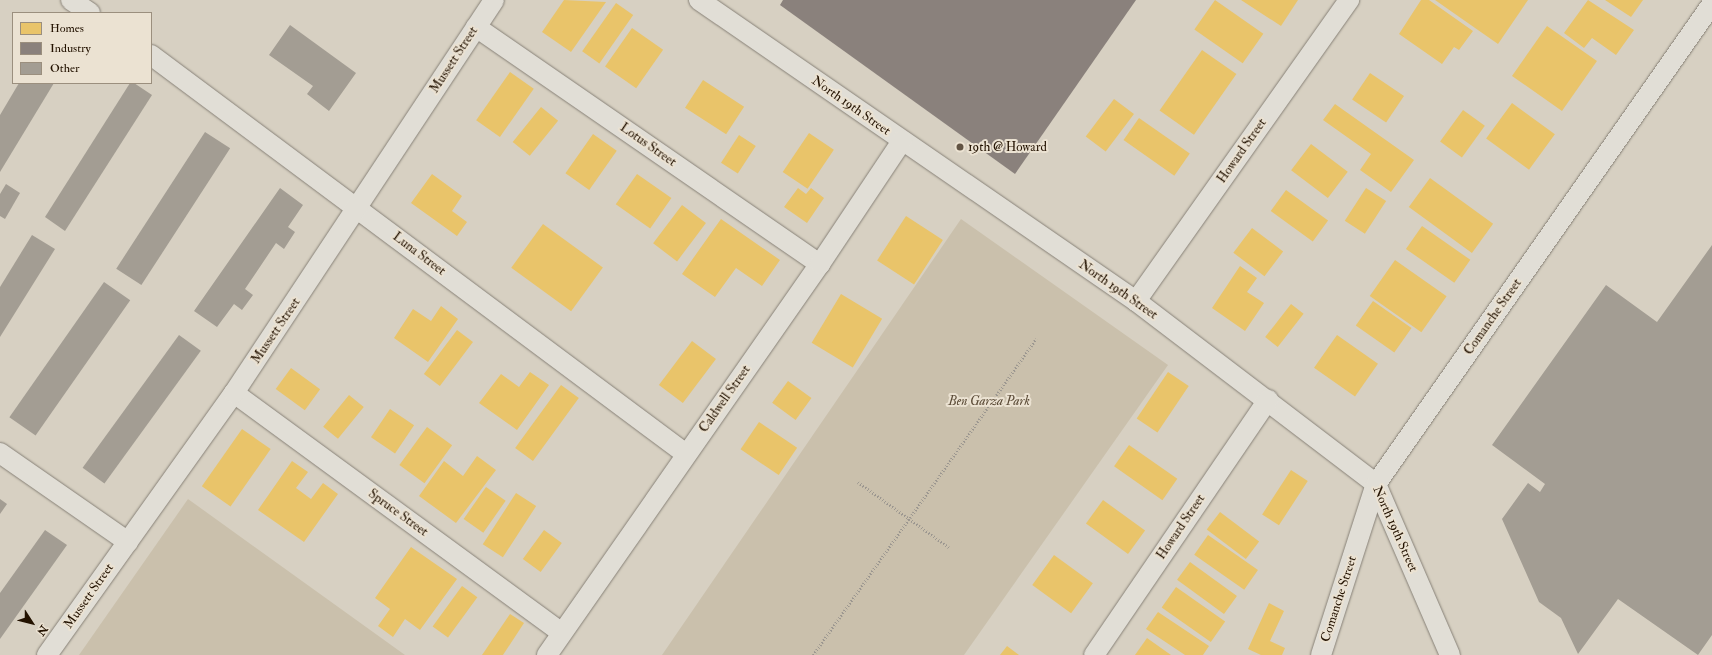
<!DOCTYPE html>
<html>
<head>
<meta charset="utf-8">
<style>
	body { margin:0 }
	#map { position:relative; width:1712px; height:655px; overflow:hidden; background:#d7d0c2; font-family:"IM FELL Double Pica",serif }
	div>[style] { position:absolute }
	.green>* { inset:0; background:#cac0ac }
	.homes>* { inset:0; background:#e9c46a; transform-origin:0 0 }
	.industry>* { inset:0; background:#8a817c }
	.building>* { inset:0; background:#a39d93; transform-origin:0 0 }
	.path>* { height:2.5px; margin-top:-1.25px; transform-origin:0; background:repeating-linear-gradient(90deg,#9c9790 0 1px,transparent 0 3px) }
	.roads { filter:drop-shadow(0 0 1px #878177) drop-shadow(0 0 1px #878177) }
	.minor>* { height:20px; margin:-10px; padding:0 10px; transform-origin:10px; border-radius:10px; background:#e1ded6 }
	.dots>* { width:11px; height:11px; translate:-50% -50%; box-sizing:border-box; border:2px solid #ebe2d2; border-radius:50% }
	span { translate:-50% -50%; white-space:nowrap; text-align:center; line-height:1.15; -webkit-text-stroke:4px #ebe2d2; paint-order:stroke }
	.street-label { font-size:13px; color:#231200 }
	.poi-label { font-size:13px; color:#231200 }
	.left { translate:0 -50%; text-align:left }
	.park-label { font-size:13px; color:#5a4a36; font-style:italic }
	.legend { position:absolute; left:12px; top:12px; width:140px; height:72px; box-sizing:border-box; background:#ebe2d2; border:1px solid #9b8f7e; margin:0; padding:5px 7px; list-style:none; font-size:12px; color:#231200 }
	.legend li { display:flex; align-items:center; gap:8px; height:20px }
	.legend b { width:20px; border:1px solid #9b8f7e }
	.north { position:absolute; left:12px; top:603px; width:40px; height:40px; -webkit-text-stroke:3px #ebe2d2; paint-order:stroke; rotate:126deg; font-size:11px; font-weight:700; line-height:16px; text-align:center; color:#231200 }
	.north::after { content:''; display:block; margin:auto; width:14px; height:18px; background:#231200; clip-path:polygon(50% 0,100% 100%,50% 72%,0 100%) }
</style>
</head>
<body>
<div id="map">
	<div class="green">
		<i style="clip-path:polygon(961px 219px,1168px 365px,964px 655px,662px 655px)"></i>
		<i style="clip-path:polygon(188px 499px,405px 655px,79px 655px)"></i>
	</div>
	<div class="homes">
		<i style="clip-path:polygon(564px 0,606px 2px,571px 52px,542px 32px)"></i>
		<i style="left:1215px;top:0;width:59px;height:36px;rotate:35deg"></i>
		<i style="clip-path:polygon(1241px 0,1298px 0,1281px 26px)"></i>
		<i style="clip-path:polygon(1421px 0,1429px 0,1473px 31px,1459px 50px,1454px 47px,1442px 64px,1399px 34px)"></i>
		<i style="clip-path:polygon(1435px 0,1528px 0,1498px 44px)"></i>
		<i style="clip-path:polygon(1588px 0,1634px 30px,1616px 55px,1592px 38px,1584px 48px,1564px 33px)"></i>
		<i style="clip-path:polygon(1605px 0,1643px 0,1631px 17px)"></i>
		<i style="left:616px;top:3px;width:21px;height:59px;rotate:35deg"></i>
		<i style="left:1547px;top:26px;width:61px;height:61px;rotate:35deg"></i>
		<i style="left:632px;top:28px;width:38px;height:47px;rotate:35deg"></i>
		<i style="left:1202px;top:50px;width:42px;height:74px;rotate:35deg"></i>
		<i style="left:510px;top:72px;width:29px;height:59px;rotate:35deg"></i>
		<i style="left:1370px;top:73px;width:41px;height:32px;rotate:34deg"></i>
		<i style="left:703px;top:80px;width:49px;height:33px;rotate:33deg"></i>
		<i style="left:1114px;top:99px;width:25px;height:47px;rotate:37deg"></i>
		<i style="left:1512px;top:103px;width:53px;height:44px;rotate:36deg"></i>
		<i style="clip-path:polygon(1335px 104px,1414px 160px,1391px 192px,1360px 170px,1371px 154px,1323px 120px)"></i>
		<i style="left:541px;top:107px;width:22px;height:45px;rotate:39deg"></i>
		<i style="left:1463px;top:110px;width:27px;height:39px;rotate:36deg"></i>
		<i style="left:1139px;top:118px;width:62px;height:27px;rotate:35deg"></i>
		<i style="left:809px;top:133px;width:30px;height:47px;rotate:34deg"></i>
		<i style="left:593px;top:134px;width:29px;height:48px;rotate:35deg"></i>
		<i style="left:739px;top:135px;width:20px;height:33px;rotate:33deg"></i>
		<i style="left:1311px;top:144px;width:46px;height:33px;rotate:37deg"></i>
		<i style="clip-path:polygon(432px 174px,462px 196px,452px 211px,467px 222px,457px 236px,411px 203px)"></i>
		<i style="left:637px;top:174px;width:42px;height:37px;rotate:35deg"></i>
		<i style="left:1430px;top:178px;width:78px;height:36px;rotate:36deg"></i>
		<i style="clip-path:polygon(798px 188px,806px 194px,811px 188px,824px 198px,807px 223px,784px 207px)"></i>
		<i style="left:1366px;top:188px;width:24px;height:39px;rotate:33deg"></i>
		<i style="left:1286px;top:190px;width:52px;height:26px;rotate:36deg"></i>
		<i style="left:682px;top:205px;width:30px;height:48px;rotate:37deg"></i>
		<i style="left:906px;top:216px;width:44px;height:53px;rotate:33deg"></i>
		<i style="clip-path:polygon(721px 219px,780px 260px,762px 286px,736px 268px,715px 297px,682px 274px)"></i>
		<i style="left:543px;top:224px;width:74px;height:54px;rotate:36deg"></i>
		<i style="left:1422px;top:226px;width:59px;height:28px;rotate:35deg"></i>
		<i style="left:1252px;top:228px;width:39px;height:31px;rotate:37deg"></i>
		<i style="left:1395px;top:260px;width:63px;height:44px;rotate:35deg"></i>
		<i style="clip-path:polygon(1240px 266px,1257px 278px,1247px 292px,1264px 303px,1245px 331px,1212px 308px)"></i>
		<i style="left:841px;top:294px;width:48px;height:57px;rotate:31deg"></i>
		<i style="left:1373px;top:301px;width:47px;height:30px;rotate:35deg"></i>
		<i style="left:1291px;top:304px;width:16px;height:42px;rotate:38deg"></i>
		<i style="clip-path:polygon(441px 306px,458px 319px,428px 362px,394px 338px,413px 309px,431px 321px)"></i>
		<i style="left:457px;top:330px;width:20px;height:55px;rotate:37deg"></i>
		<i style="left:1337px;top:335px;width:50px;height:40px;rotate:35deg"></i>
		<i style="left:692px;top:341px;width:30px;height:55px;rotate:37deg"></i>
		<i style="left:291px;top:368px;width:36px;height:26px;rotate:36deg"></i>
		<i style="clip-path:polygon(530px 372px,549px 385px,517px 430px,479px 403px,501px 374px,519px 387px)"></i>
		<i style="left:1168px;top:372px;width:25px;height:56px;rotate:34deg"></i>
		<i style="left:788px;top:381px;width:29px;height:27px;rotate:36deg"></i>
		<i style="left:561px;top:385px;width:22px;height:78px;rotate:36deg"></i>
		<i style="left:349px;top:395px;width:19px;height:41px;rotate:39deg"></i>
		<i style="left:390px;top:409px;width:29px;height:34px;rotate:34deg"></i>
		<i style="left:759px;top:422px;width:46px;height:33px;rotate:34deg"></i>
		<i style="left:427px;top:427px;width:31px;height:47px;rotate:36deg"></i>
		<i style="left:242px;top:429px;width:35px;height:70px;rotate:35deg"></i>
		<i style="left:1129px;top:445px;width:59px;height:26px;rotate:35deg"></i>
		<i style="clip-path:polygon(477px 456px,496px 470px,456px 523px,419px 496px,444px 461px,463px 476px)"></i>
		<i style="clip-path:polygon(292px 461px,308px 472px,296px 488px,311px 499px,323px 483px,338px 494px,304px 542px,258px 510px)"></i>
		<i style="left:1291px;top:470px;width:20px;height:53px;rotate:33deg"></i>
		<i style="left:486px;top:487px;width:24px;height:39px;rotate:35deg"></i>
		<i style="left:516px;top:493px;width:24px;height:61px;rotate:33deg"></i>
		<i style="left:1103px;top:500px;width:52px;height:29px;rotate:36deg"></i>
		<i style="left:1220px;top:512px;width:49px;height:22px;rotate:37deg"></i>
		<i style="left:544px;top:530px;width:22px;height:36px;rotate:36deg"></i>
		<i style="left:1208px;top:535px;width:61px;height:24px;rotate:35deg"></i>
		<i style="clip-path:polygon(411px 547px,457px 579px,420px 630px,405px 619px,393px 637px,378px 626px,390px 609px,375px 598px)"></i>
		<i style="left:1054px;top:555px;width:48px;height:37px;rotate:36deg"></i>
		<i style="left:1190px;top:562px;width:58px;height:22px;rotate:36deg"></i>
		<i style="left:462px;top:586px;width:19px;height:50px;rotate:36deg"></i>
		<i style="left:1176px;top:587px;width:60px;height:25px;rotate:35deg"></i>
		<i style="clip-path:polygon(1269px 603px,1284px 611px,1270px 641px,1285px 648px,1282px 655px,1261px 655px,1248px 649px)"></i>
		<i style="clip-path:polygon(1158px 612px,1209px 646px,1203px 655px,1185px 655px,1146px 629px)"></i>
		<i style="clip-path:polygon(510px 614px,524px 623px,503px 655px,482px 655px)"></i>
		<i style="clip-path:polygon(1147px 638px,1171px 655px,1135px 655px)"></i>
		<i style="clip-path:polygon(1007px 646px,1019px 655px,1000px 655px)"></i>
	</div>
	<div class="industry">
		<i style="clip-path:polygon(783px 0,1136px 0,1015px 174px,780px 5px)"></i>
	</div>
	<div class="building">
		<i style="clip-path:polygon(290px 25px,356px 73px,329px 111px,307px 94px,313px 86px,269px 55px)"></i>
		<i style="clip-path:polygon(19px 83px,54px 83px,0 172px,0 115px)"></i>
		<i style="clip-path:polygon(130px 83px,134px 83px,152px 95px,65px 231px,45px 217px)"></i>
		<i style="left:205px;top:132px;width:30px;height:163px;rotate:33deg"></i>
		<i style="clip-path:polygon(6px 184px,20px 193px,5px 219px,0 216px,0 194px)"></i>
		<i style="clip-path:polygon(280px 188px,303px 205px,288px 227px,295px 232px,284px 249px,276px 243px,245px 289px,253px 295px,242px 310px,234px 304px,217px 327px,194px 311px)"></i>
		<i style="clip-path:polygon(32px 235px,55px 249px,0 337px,0 287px)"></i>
		<i style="clip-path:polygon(1712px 245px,1712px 635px,1698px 655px,1618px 599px,1578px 654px,1561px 618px,1539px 602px,1502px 519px,1528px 483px,1540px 492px,1545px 484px,1492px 445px,1606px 285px,1657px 322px)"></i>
		<i style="left:104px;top:282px;width:32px;height:165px;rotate:35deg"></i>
		<i style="left:179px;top:335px;width:27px;height:164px;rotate:36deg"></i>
		<i style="clip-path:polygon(0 499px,7px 504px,0 514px)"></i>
		<i style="clip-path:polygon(45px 530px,67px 545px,0 639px,0 593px)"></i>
	</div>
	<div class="path">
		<i style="left:858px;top:482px;width:113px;rotate:35.7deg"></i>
		<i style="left:813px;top:655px;width:387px;rotate:-54.8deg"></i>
	</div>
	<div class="roads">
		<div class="minor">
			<i style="left:71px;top:0;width:23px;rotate:34deg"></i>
			<i style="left:699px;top:0;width:531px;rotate:34.56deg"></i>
			<i style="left:1136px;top:301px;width:302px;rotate:37.3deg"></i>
			<i style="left:1376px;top:484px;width:186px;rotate:66.6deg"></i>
			<i style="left:476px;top:27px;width:418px;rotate:34.6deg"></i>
			<i style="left:151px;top:55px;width:667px;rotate:36.72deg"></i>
			<i style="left:1136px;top:301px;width:369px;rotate:-54.7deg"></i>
			<i style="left:234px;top:393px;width:406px;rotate:36.2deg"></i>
			<i style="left:0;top:453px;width:156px;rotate:34.8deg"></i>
			<i style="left:47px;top:655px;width:322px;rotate:-54.5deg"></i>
			<i style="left:234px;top:393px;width:471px;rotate:-56.5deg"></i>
			<i style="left:547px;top:655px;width:477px;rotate:-55.1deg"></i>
			<i style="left:820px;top:264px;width:148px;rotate:-56.3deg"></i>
			<i style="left:1094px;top:655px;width:309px;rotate:-55.7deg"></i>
			<i style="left:1321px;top:655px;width:180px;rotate:-72.2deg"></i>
			<i style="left:1376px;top:484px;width:586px;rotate:-55.01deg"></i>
		</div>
	</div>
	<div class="dots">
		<i style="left:960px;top:147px;background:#625444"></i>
	</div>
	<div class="street-label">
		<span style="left:454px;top:60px;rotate:-57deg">Mussett Street</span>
		<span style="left:851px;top:106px;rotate:35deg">North 19th Street</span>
		<span style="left:648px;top:145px;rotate:35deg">Lotus Street</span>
		<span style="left:1242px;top:151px;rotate:-55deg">Howard Street</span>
		<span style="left:419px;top:254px;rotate:37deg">Luna Street</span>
		<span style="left:1118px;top:290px;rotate:35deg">North 19th Street</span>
		<span style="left:1493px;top:317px;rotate:-55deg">Comanche Street</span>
		<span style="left:276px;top:331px;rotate:-56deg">Mussett Street</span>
		<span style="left:725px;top:399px;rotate:-55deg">Caldwell Street</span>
		<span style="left:398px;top:513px;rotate:36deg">Spruce Street</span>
		<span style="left:1181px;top:527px;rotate:-56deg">Howard Street</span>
		<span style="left:1395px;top:529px;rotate:66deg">North 19th Street</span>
		<span style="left:89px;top:596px;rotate:-55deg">Mussett Street</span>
		<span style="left:1339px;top:599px;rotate:-72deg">Comanche Street</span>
	</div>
	<div class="poi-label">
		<span class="left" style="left:968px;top:147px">19th @ Howard</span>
	</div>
	<div class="park-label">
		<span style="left:989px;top:401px">Ben Garza Park</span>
	</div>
	<ul class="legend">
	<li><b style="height:11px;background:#e9c46a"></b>Homes</li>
	<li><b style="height:11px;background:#8a817c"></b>Industry</li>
	<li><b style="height:11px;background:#a39d93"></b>Other</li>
	</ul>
	<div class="north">N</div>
</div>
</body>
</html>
